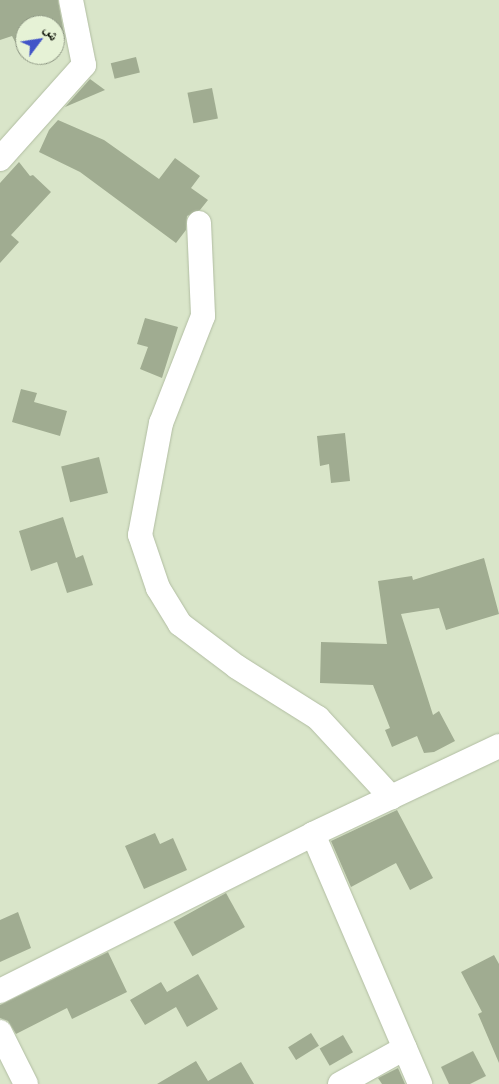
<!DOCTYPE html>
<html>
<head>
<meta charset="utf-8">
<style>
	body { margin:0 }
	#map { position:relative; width:499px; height:1084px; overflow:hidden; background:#d9e5c9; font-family:Inter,"Noto Naskh Arabic",sans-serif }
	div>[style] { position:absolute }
	.building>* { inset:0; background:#a0ac91; transform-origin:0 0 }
	.roads { filter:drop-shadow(0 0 1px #b1bda2) drop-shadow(0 0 1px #b1bda2) }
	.minor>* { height:24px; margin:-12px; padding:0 12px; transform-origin:12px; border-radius:12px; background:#fff }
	span { translate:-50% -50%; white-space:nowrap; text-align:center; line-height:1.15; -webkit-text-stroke:5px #e6f2d6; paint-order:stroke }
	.north { position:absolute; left:15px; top:15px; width:50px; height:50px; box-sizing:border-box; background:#e6f2d6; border:1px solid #8e9783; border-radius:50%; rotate:59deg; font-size:14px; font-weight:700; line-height:20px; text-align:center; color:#0b0f06 }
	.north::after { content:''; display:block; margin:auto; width:18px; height:22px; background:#4154c8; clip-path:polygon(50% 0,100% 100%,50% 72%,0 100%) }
</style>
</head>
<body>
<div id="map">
	<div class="building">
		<i style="clip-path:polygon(0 0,58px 0,65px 39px,55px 42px,55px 25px,25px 25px,27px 55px,23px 57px,12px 36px,0 40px)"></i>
		<i style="left:136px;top:57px;width:16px;height:26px;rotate:76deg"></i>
		<i style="clip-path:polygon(90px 79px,105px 90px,65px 107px)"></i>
		<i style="left:212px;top:88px;width:31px;height:25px;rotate:79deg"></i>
		<i style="clip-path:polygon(58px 120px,104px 140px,159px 179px,175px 158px,200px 176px,191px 188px,208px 200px,200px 210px,187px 216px,186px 230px,176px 243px,80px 172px,39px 152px,49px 130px)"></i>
		<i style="clip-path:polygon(19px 162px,30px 176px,33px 175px,51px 192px,11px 235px,19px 242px,0 263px,0 183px)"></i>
		<i style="clip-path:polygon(145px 318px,178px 327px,162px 378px,140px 369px,148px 347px,137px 344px)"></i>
		<i style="clip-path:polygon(21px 389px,37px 393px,34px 402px,67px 411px,60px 436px,12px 422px)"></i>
		<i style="clip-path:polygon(345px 433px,350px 481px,331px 483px,329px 464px,320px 466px,317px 436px)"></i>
		<i style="left:99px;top:457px;width:37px;height:39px;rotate:76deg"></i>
		<i style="clip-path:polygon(63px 517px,76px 558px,83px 555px,93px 585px,67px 593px,57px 562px,31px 571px,19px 531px)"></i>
		<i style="clip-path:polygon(484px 558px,499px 614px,446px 630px,439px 608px,401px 614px,433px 715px,439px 711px,455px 741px,434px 752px,424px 753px,417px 736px,392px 747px,385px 730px,390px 728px,373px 685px,320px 683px,321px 642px,387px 644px,378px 581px,412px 576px,413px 580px)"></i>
		<i style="clip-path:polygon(397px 810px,433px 878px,410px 890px,396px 863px,351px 887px,331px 841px)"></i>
		<i style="clip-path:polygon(155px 833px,160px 844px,173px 838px,187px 870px,144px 889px,125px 846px)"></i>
		<i style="left:226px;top:893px;width:39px;height:60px;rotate:61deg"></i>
		<i style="clip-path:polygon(18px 912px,31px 948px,0 962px,0 920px)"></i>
		<i style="clip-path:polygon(108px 952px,127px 992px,72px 1019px,67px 1008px,16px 1034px,8px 1021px,0 1018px,0 1005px)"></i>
		<i style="clip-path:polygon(494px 955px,499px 964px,499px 1063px,478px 1014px,482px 1012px,461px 972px)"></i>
		<i style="clip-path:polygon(198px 974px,218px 1009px,187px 1027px,176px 1007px,145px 1025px,130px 1000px,161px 982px,167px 992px)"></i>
		<i style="left:311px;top:1033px;width:15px;height:27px;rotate:58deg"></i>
		<i style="left:343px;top:1035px;width:20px;height:27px;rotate:60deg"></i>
		<i style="clip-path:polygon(473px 1051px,486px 1076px,470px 1084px,449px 1084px,441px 1067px)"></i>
		<i style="clip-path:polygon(196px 1061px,208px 1081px,241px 1062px,254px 1084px,157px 1084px)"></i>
		<i style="clip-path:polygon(398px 1068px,405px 1084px,382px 1084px,378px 1078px)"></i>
	</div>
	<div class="roads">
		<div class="minor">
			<i style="left:0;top:159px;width:126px;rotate:-48.2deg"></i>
			<i style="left:84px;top:65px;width:66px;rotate:-101.3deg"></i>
			<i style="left:199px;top:223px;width:93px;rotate:87.5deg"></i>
			<i style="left:203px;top:316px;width:115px;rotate:111.4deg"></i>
			<i style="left:161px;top:423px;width:114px;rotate:100.6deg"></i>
			<i style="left:140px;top:535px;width:56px;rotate:71.2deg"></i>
			<i style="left:158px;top:588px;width:42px;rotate:58.6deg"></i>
			<i style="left:180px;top:624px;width:71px;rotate:37deg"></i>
			<i style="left:237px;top:667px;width:96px;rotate:32.2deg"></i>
			<i style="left:318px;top:718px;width:108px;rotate:47.3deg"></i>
			<i style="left:313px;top:834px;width:272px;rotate:66.8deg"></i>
			<i style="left:0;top:991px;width:350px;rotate:-26.6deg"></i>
			<i style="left:313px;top:834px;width:206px;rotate:-25.3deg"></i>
			<i style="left:0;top:1032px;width:58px;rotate:63.4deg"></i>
			<i style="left:340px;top:1084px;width:74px;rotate:-29deg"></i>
		</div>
	</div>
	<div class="north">ش</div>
</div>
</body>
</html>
